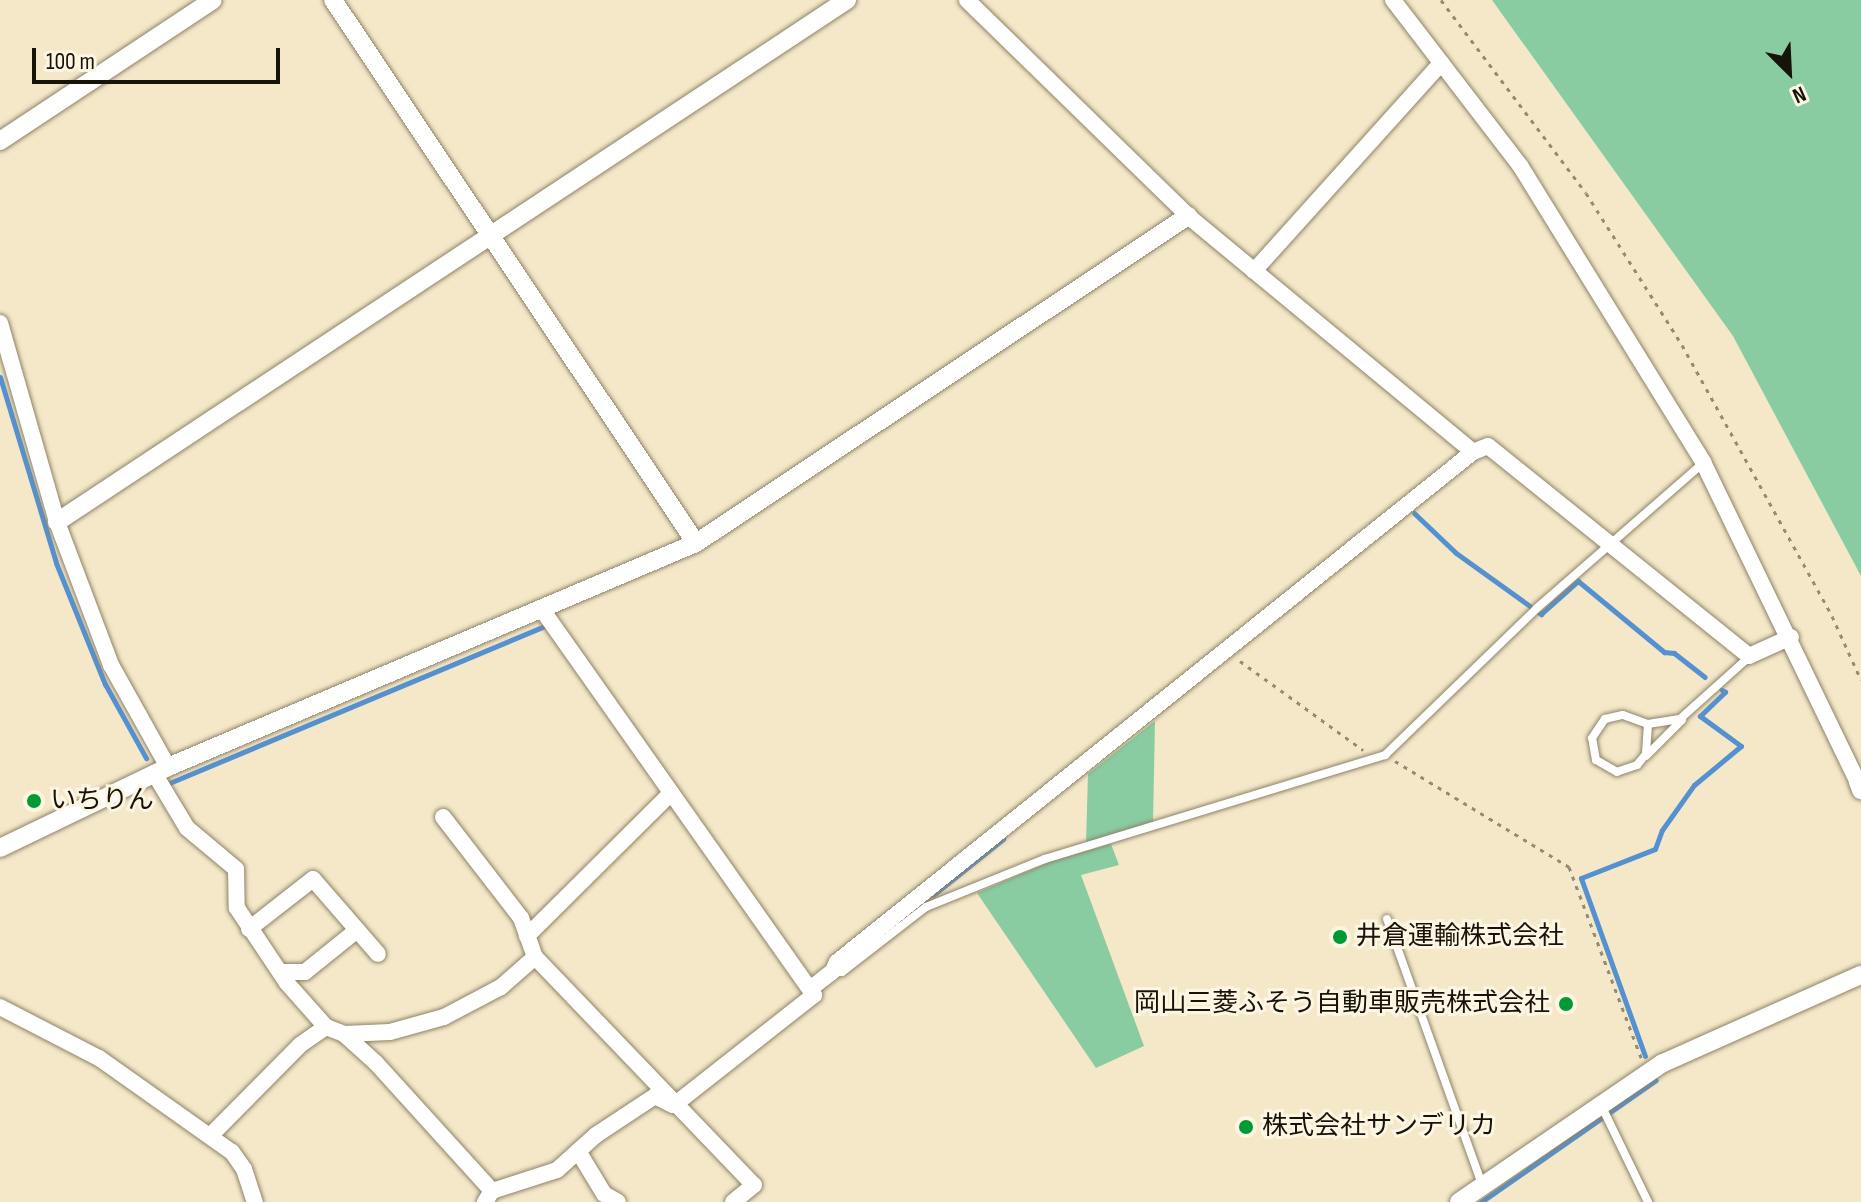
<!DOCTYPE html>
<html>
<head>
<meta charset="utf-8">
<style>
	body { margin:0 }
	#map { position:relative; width:1861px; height:1202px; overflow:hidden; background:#f4e8c9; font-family:"Sofia Sans Condensed","Noto Sans JP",sans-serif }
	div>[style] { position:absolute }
	.green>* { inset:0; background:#89cca2 }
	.stream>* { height:5px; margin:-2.5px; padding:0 2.5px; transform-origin:2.5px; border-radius:2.5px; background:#5591d0 }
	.path>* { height:3px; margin-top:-1.5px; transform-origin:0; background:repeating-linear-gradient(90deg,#938b74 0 4px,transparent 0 10px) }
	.roads { filter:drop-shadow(0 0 2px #8e8367) drop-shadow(0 0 2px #8e8367) }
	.service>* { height:8px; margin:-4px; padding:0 4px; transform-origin:4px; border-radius:4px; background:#fff }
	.minor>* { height:16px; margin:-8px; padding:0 8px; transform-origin:8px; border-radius:8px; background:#fff }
	.tertiary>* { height:18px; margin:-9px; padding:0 9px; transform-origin:9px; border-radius:9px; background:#fff }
	.dots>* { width:22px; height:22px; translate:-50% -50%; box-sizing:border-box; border:4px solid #fdf6e3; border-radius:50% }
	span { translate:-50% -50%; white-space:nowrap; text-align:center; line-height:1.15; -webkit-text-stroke:6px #fdf6e3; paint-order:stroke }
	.poi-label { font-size:26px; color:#171308 }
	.left { translate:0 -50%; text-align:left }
	.right { translate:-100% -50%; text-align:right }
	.north { position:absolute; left:1749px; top:32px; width:80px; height:80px; -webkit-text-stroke:6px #fdf6e3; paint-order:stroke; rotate:156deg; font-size:22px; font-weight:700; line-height:32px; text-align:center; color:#171308 }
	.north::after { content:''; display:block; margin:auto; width:28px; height:36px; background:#171308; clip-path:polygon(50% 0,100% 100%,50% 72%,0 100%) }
	.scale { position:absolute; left:32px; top:48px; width:248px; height:36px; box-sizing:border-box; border:4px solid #171308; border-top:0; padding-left:10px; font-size:24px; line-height:28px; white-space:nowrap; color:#171308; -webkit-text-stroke:6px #fdf6e3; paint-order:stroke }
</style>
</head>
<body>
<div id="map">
	<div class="green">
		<i style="clip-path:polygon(1492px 0,1861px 0,1861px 576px,1733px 336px)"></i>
		<i style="clip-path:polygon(1155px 721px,1153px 823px,1086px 844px,1088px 774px)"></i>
		<i style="clip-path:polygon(1111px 844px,1119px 865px,1081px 875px,1144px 1046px,1096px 1068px,977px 893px,1052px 861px)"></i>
	</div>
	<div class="stream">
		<i style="left:0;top:377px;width:194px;rotate:73.2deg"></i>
		<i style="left:56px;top:563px;width:131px;rotate:68deg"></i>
		<i style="left:105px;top:684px;width:85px;rotate:61deg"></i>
		<i style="left:1414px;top:513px;width:58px;rotate:43.6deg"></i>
		<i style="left:1456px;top:553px;width:105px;rotate:35.7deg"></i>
		<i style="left:1541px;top:614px;width:50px;rotate:-41.7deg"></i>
		<i style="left:1578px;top:581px;width:112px;rotate:39.5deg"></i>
		<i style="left:1664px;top:652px;width:10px;rotate:6deg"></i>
		<i style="left:1674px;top:653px;width:39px;rotate:38deg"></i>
		<i style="left:167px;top:784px;width:413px;rotate:-22.7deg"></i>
		<i style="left:933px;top:895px;width:90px;rotate:-38.7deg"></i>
		<i style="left:1645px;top:1056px;width:189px;rotate:-109.8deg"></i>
		<i style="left:1581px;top:878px;width:79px;rotate:-21.4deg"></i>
		<i style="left:1655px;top:849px;width:20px;rotate:-70deg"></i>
		<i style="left:1662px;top:830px;width:55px;rotate:-54.6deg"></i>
		<i style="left:1694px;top:785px;width:61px;rotate:-39.7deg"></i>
		<i style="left:1741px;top:746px;width:51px;rotate:-143.8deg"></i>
		<i style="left:1700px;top:716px;width:35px;rotate:-44deg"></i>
		<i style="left:1725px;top:692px;width:4px;rotate:-146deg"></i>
		<i style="left:1481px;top:1202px;width:213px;rotate:-34.9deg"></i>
	</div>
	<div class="path">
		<i style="left:1441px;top:0;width:241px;rotate:53.1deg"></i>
		<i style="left:1586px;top:193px;width:180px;rotate:57.7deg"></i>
		<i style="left:1682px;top:345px;width:310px;rotate:61deg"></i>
		<i style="left:1832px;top:616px;width:70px;rotate:65.6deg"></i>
		<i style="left:1240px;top:661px;width:152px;rotate:35.9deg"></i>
		<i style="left:1395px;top:761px;width:204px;rotate:31.3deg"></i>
		<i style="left:1569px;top:867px;width:204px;rotate:69.3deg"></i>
	</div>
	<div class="roads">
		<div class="service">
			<i style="left:1648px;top:724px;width:30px;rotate:94deg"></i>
			<i style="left:1646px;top:754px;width:14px;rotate:129deg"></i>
			<i style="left:1637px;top:765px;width:21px;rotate:161deg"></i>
			<i style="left:1617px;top:772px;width:24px;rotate:-150deg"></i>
			<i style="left:1596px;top:760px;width:22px;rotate:-100deg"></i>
			<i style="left:1592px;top:738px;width:23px;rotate:-56deg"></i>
			<i style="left:1605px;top:719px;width:18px;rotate:-13deg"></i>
			<i style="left:1623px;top:715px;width:27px;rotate:20deg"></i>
			<i style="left:1648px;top:724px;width:32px;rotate:-9deg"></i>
			<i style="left:1680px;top:719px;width:93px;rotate:-41.9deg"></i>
			<i style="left:1646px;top:756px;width:51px;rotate:-45deg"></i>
			<i style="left:1387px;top:919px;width:282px;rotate:70.3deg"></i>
			<i style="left:833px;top:971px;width:9px;rotate:6deg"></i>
			<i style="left:842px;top:972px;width:106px;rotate:-37.7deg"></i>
			<i style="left:926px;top:907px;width:128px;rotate:-22deg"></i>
			<i style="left:1045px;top:859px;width:356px;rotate:-17deg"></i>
			<i style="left:1385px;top:755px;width:211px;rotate:-44deg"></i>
			<i style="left:1537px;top:608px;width:220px;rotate:-41.1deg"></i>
			<i style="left:1601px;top:1105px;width:108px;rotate:64.1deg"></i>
		</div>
		<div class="minor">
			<i style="left:967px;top:0;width:309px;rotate:44.3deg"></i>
			<i style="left:1188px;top:216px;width:370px;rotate:39.6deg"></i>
			<i style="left:1473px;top:452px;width:16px;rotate:-22deg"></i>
			<i style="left:1488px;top:446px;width:335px;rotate:38.8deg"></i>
			<i style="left:1749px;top:656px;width:46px;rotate:-24.3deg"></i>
			<i style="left:1393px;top:0;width:210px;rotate:52.5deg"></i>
			<i style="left:1521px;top:167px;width:347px;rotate:58.3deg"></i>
			<i style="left:1703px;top:462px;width:356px;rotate:64.2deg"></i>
			<i style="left:1254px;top:271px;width:280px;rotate:-48deg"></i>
			<i style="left:0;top:323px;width:207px;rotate:74deg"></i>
			<i style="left:57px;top:522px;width:153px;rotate:69.3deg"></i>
			<i style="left:111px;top:665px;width:117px;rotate:60.8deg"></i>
			<i style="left:543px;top:611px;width:470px;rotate:54.8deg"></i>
			<i style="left:814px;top:995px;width:178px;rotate:141.8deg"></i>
			<i style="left:154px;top:773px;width:64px;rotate:59deg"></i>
			<i style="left:187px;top:828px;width:64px;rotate:39.9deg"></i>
			<i style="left:236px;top:869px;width:39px;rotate:89deg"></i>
			<i style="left:237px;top:908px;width:90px;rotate:56.3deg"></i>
			<i style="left:287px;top:983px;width:59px;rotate:48.4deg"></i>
			<i style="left:326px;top:1027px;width:19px;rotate:21deg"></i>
			<i style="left:344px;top:1034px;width:43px;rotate:42.2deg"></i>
			<i style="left:376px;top:1063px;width:173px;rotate:47.8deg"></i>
			<i style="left:443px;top:817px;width:128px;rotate:52.3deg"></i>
			<i style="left:521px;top:918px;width:41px;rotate:70.3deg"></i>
			<i style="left:535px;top:957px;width:316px;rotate:46.2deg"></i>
			<i style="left:754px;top:1185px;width:27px;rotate:141deg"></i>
			<i style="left:249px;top:929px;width:81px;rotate:-38deg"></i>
			<i style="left:313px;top:879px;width:99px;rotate:49.1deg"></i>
			<i style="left:527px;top:936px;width:203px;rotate:-44.8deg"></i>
			<i style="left:280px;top:972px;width:25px"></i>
			<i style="left:305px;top:972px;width:67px;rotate:-38.9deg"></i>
			<i style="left:810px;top:989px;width:29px;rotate:-38deg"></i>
			<i style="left:833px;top:971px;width:10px;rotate:-66deg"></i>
			<i style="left:837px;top:962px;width:815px;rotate:-38.73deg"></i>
			<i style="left:0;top:1007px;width:111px;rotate:27.3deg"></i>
			<i style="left:99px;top:1058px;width:163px;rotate:35.3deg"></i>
			<i style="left:232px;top:1152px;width:21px;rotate:55deg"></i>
			<i style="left:244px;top:1169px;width:35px;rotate:72deg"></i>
			<i style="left:344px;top:1034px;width:46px;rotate:-2.5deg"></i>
			<i style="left:390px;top:1032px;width:56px;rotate:-15.5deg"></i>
			<i style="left:444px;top:1017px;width:64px;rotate:-27.8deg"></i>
			<i style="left:501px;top:987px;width:45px;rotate:-41.4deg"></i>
			<i style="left:210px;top:1136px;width:128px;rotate:-45.3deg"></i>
			<i style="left:300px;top:1045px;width:32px;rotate:-35deg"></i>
			<i style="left:578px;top:1151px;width:50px;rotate:58.8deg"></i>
			<i style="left:604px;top:1194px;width:16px;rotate:30deg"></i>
			<i style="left:485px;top:1202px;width:13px;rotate:-58deg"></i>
			<i style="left:492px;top:1191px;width:68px;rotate:-17.9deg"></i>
			<i style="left:557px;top:1170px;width:52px;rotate:-41.9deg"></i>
			<i style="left:596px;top:1135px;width:71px;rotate:-33.5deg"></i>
			<i style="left:655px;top:1096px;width:20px;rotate:27deg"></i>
		</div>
		<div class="tertiary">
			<i style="left:333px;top:0;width:653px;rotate:56.24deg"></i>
			<i style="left:0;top:141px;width:255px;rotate:-33.5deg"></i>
			<i style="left:57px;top:522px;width:947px;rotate:-33.46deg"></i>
			<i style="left:1858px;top:782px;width:9px;rotate:69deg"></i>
			<i style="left:0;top:848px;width:187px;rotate:-25.7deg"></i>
			<i style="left:168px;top:767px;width:574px;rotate:-22.99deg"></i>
			<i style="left:696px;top:543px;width:591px;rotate:-33.61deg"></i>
			<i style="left:1459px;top:1202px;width:247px;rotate:-34.3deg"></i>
			<i style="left:1663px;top:1063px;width:217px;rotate:-24deg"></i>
		</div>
	</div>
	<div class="dots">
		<i style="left:34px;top:801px;background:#009a34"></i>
		<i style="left:1340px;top:937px;background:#009a34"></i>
		<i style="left:1566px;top:1004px;background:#009a34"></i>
		<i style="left:1246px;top:1127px;background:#009a34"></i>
	</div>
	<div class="poi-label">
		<span class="left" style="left:50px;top:801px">いちりん</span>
		<span class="left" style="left:1356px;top:937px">井倉運輸株式会社</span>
		<span class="right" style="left:1550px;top:1004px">岡山三菱ふそう自動車販売株式会社</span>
		<span class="left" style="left:1262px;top:1127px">株式会社サンデリカ</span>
	</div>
	<div class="north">N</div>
	<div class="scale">100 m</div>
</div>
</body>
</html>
